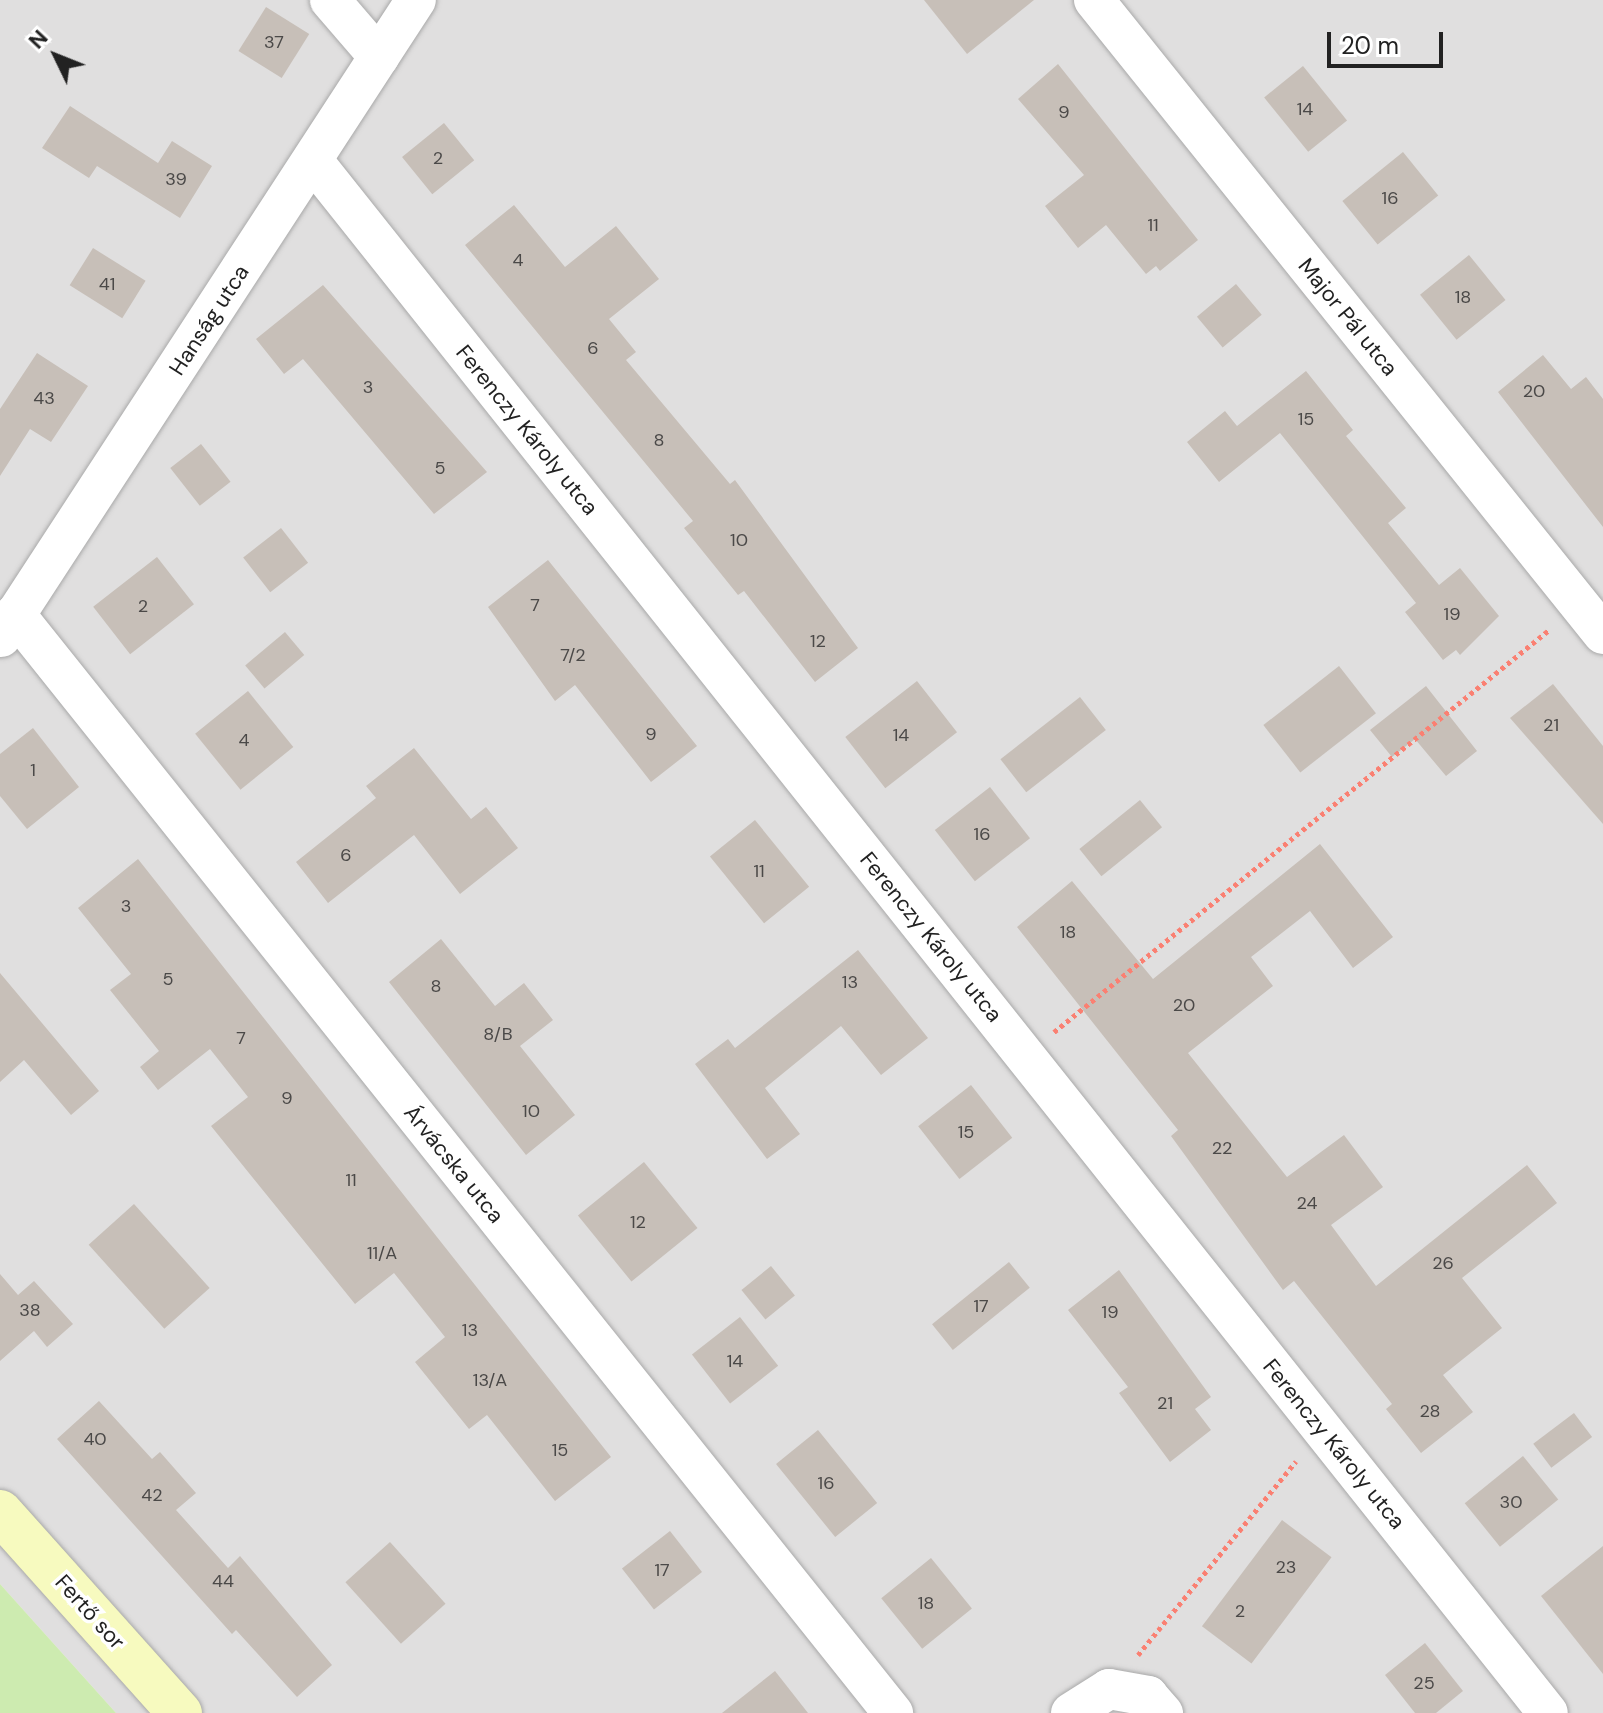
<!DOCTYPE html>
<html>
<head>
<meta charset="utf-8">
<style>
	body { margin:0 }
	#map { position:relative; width:1603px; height:1713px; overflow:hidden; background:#f2efe9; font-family:"DM Sans",sans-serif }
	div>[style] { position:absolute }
	.residential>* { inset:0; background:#e0dfdf }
	.grass>* { inset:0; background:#cdebb0 }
	.building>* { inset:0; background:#c7bfb8; transform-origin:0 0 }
	.path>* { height:5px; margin-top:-2.5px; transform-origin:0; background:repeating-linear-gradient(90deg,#fa8072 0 4px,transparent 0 8px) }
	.roads { filter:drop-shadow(0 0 2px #a9a9a9) drop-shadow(0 0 2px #a9a9a9) }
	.street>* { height:40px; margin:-20px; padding:0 20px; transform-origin:20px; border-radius:20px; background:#fff }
	.secondary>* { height:44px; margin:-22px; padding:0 22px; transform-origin:22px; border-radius:22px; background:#f7fabf }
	span { translate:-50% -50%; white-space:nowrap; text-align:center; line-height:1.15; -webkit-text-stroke:7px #fff; paint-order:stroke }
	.number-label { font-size:18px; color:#4b4948 }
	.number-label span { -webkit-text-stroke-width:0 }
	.street-label { font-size:22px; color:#222 }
	.north { position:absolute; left:16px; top:16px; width:80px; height:80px; -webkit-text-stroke:6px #fff; paint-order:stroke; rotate:313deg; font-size:22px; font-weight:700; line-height:32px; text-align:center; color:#222 }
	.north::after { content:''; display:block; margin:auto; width:28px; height:36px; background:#222; clip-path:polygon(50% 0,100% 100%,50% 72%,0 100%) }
	.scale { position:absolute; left:1327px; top:32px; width:116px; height:36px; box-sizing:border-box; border:4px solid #222; border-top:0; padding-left:10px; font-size:24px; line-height:28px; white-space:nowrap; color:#222; -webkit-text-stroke:6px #fff; paint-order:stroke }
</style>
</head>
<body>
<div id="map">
	<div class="residential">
		<i style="clip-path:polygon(0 0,1603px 0,1603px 1713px,116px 1713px,0 1584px)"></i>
	</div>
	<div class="grass">
		<i style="clip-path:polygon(0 1584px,116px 1713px,0 1713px)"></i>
	</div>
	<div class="building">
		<i style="clip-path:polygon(924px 0,1034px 0,967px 54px)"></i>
		<i style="left:266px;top:7px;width:51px;height:52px;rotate:32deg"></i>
		<i style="clip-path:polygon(1058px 64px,1198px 240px,1160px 271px,1156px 266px,1146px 274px,1106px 225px,1078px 248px,1045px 206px,1084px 175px,1018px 99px)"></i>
		<i style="left:1303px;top:66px;width:70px;height:50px;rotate:51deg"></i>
		<i style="clip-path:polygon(70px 106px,158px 163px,172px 141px,212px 166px,180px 218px,97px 166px,89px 178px,42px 148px)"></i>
		<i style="left:444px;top:123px;width:48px;height:54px;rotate:51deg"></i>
		<i style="left:1403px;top:152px;width:56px;height:78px;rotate:51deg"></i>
		<i style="clip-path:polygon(514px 205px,565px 267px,616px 226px,659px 279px,609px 319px,636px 352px,626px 360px,730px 484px,735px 480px,858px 648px,815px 682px,744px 591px,738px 595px,684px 528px,693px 521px,465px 245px)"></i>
		<i style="left:93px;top:248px;width:62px;height:44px;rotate:32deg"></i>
		<i style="left:1469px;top:255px;width:58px;height:63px;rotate:51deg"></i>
		<i style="left:1236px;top:284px;width:40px;height:51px;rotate:50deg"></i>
		<i style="clip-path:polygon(323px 285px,487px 472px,434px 514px,303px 359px,284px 374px,256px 339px)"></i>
		<i style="clip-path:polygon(37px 353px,88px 386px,51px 442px,30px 429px,0 476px,0 409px)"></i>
		<i style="clip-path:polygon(1543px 355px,1571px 389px,1586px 377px,1603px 399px,1603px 527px,1498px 392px)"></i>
		<i style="clip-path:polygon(1306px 371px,1353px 430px,1346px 436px,1406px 508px,1388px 523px,1439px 585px,1460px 568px,1499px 616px,1460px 655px,1456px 650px,1443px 660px,1405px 612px,1416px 603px,1280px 433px,1219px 482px,1187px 442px,1225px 411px,1237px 426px)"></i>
		<i style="left:201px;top:444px;width:48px;height:39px;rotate:52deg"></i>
		<i style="left:281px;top:528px;width:44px;height:48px;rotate:52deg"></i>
		<i style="left:157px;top:557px;width:60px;height:81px;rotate:52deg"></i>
		<i style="clip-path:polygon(548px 560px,697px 746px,651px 782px,575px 685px,555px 701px,488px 607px)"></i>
		<i style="left:285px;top:632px;width:30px;height:52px;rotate:50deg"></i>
		<i style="left:1339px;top:666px;width:60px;height:96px;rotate:52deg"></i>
		<i style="left:917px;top:681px;width:65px;height:91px;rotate:52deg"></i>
		<i style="clip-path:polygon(1553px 684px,1603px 746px,1603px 824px,1510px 718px)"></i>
		<i style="clip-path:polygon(1426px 686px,1477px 751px,1446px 776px,1415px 739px,1392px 757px,1370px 730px)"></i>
		<i style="left:248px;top:691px;width:72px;height:68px;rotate:51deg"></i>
		<i style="left:1080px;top:697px;width:42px;height:101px;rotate:52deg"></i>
		<i style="clip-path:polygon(33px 728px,79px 787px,27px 829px,0 796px,0 754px)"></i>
		<i style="clip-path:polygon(414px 748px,471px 819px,486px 807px,518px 848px,460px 894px,414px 835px,328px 903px,296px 862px,376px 798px,366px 786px)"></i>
		<i style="left:990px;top:787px;width:65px;height:70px;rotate:52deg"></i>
		<i style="left:1140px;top:800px;width:35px;height:78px;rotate:51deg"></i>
		<i style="left:755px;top:820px;width:86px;height:58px;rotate:51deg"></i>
		<i style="clip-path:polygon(1320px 844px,1393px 937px,1353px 968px,1310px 911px,1251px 957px,1273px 986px,1188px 1053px,1287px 1177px,1344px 1135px,1383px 1187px,1331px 1225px,1376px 1286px,1527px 1165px,1557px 1203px,1462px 1278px,1502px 1328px,1443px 1375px,1473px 1412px,1421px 1453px,1386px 1409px,1392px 1404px,1294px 1281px,1283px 1290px,1171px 1136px,1178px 1130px,1017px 927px,1072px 881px,1153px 979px)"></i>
		<i style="clip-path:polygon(138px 859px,611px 1457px,555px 1501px,487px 1415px,469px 1429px,415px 1362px,445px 1337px,394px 1273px,355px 1304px,211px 1126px,248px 1097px,210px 1049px,158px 1090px,140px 1067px,159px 1051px,110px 990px,131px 974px,78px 908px)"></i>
		<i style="clip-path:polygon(441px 939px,495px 1006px,524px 983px,553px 1020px,520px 1046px,575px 1115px,526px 1155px,389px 982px)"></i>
		<i style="clip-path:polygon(858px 950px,928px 1038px,881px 1075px,841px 1026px,765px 1088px,800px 1134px,767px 1159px,695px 1064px,728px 1039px,735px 1048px)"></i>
		<i style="clip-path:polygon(0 973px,99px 1091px,71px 1115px,24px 1060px,0 1082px)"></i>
		<i style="left:971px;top:1085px;width:67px;height:67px;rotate:52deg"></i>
		<i style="left:644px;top:1162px;width:85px;height:85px;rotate:51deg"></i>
		<i style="left:134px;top:1204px;width:113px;height:61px;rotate:48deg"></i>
		<i style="left:1009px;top:1262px;width:33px;height:99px;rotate:51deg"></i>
		<i style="left:771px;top:1266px;width:38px;height:38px;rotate:51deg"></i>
		<i style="clip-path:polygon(1119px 1270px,1211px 1397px,1195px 1409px,1211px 1430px,1170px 1462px,1119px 1393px,1128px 1387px,1068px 1310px)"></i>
		<i style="clip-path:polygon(0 1274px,18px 1295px,34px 1281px,73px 1324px,47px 1347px,34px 1331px,0 1361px)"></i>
		<i style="left:740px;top:1317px;width:62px;height:61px;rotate:52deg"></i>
		<i style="clip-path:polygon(99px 1401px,152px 1459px,160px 1452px,196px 1493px,176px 1510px,228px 1568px,240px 1556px,332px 1665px,297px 1697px,236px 1630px,232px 1634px,57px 1439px)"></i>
		<i style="left:1574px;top:1413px;width:30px;height:51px;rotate:53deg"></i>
		<i style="left:818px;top:1430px;width:94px;height:54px;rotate:51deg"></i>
		<i style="left:1523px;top:1456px;width:56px;height:75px;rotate:51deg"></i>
		<i style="left:1282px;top:1520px;width:62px;height:133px;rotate:37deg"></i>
		<i style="left:670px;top:1531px;width:52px;height:61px;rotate:52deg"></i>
		<i style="left:390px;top:1542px;width:83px;height:60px;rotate:48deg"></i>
		<i style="clip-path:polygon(1603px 1546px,1603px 1674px,1541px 1596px)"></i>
		<i style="left:931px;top:1558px;width:65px;height:64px;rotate:51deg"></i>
		<i style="clip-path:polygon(1425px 1643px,1463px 1691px,1436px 1713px,1415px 1713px,1385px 1675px)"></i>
		<i style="clip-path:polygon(775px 1671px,808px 1713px,722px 1713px)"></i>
	</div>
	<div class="path">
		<i style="left:1054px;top:1032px;width:638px;rotate:-39.08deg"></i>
		<i style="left:1138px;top:1655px;width:250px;rotate:-50.8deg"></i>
	</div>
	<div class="roads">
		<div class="street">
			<i style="left:330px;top:0;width:75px;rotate:49.3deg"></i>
			<i style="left:1094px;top:0;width:813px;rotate:51.24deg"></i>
			<i style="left:313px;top:161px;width:1983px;rotate:51.49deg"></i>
			<i style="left:15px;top:614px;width:1407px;rotate:51.38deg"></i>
			<i style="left:1px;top:637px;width:760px;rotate:-56.92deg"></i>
			<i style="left:1071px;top:1713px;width:45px;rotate:-32.3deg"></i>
			<i style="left:1109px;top:1689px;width:40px;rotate:10deg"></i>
			<i style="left:1148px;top:1696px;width:23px;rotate:49deg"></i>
		</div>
		<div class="secondary">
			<i style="left:0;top:1512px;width:270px;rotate:48.2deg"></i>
		</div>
	</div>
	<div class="number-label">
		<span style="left:274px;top:42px">37</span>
		<span style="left:1305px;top:109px">14</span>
		<span style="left:1064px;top:112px">9</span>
		<span style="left:438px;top:158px">2</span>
		<span style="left:176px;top:179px">39</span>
		<span style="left:1390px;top:198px">16</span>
		<span style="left:1153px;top:225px">11</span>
		<span style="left:518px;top:260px">4</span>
		<span style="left:107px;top:284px">41</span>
		<span style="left:1463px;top:297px">18</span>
		<span style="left:593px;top:348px">6</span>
		<span style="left:368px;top:387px">3</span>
		<span style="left:1534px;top:391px">20</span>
		<span style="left:44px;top:398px">43</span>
		<span style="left:1306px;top:419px">15</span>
		<span style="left:659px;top:440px">8</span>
		<span style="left:440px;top:468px">5</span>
		<span style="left:739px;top:540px">10</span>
		<span style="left:535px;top:605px">7</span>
		<span style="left:143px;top:606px">2</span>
		<span style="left:1452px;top:614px">19</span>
		<span style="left:818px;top:641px">12</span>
		<span style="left:573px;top:655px">7/2</span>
		<span style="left:1551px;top:725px">21</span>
		<span style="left:651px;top:734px">9</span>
		<span style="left:901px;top:735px">14</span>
		<span style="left:244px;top:740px">4</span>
		<span style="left:33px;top:770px">1</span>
		<span style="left:982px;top:834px">16</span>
		<span style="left:346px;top:855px">6</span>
		<span style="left:759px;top:871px">11</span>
		<span style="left:126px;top:906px">3</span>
		<span style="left:1068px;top:932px">18</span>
		<span style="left:168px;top:979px">5</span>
		<span style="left:850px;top:982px">13</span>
		<span style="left:436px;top:986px">8</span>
		<span style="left:1184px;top:1005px">20</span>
		<span style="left:498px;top:1034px">8/B</span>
		<span style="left:241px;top:1038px">7</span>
		<span style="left:287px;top:1098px">9</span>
		<span style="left:531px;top:1111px">10</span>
		<span style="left:966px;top:1132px">15</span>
		<span style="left:1222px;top:1148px">22</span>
		<span style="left:351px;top:1180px">11</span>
		<span style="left:1307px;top:1203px">24</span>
		<span style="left:638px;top:1222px">12</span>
		<span style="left:382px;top:1253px">11/A</span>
		<span style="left:1443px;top:1263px">26</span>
		<span style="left:981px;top:1306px">17</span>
		<span style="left:30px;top:1310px">38</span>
		<span style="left:1110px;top:1312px">19</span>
		<span style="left:470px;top:1330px">13</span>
		<span style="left:735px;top:1361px">14</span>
		<span style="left:490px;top:1380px">13/A</span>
		<span style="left:1165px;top:1403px">21</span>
		<span style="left:1430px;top:1411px">28</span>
		<span style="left:95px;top:1439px">40</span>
		<span style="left:560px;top:1450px">15</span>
		<span style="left:826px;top:1483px">16</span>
		<span style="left:152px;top:1495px">42</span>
		<span style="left:1511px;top:1502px">30</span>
		<span style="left:1286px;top:1567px">23</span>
		<span style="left:662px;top:1570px">17</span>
		<span style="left:223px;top:1581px">44</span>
		<span style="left:926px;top:1603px">18</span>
		<span style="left:1240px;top:1611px">2</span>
		<span style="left:1424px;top:1683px">25</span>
	</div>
	<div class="street-label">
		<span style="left:1348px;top:317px;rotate:51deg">Major Pál utca</span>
		<span style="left:209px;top:320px;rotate:-57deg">Hanság utca</span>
		<span style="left:527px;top:430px;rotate:51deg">Ferenczy Károly utca</span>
		<span style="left:931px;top:937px;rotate:51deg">Ferenczy Károly utca</span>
		<span style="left:454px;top:1164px;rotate:51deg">Árvácska utca</span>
		<span style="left:1334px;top:1444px;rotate:51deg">Ferenczy Károly utca</span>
		<span style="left:90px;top:1612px;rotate:48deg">Fertő sor</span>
	</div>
	<div class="north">N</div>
	<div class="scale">20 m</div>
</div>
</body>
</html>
